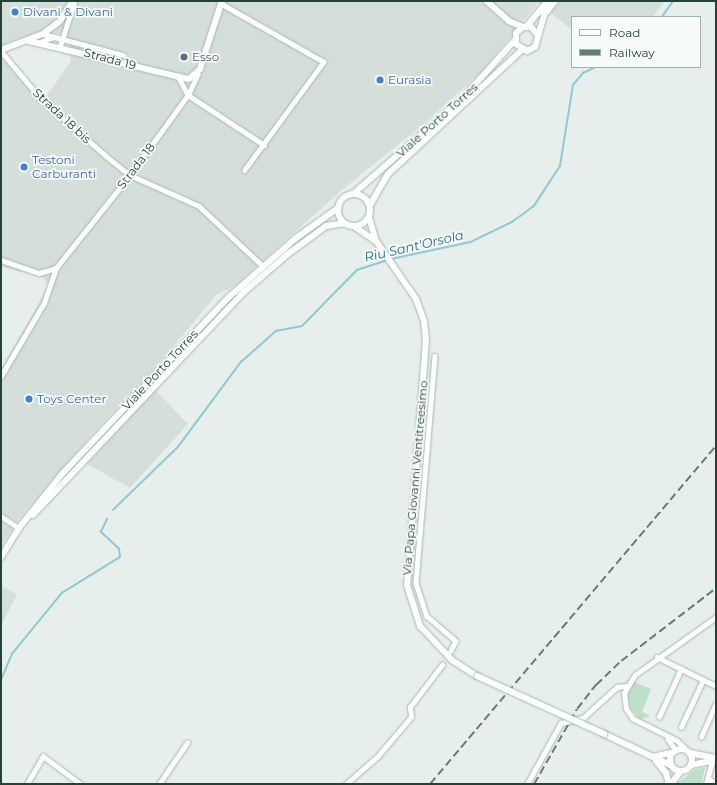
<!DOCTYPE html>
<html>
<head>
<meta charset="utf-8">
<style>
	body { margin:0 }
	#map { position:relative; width:717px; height:785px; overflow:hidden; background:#e6efeb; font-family:Montserrat,sans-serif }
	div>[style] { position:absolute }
	.built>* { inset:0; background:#d4dfda }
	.green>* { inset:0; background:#bfe0c8 }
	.stream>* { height:1.5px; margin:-0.75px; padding:0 0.75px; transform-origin:0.75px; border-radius:0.75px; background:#8ec9d4 }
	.roads { filter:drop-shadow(0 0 1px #a8b8b2) drop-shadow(0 0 1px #a8b8b2) }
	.minor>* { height:4.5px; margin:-2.25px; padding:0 2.25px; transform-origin:2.25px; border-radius:2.25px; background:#fff }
	.tertiary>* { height:5.5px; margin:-2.75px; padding:0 2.75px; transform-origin:2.75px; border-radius:2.75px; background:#fff }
	.secondary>* { height:6px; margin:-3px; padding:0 3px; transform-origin:3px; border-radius:3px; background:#fff }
	.secondary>.ring { margin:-3px; padding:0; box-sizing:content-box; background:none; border:6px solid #fff; border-radius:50% }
	.rail>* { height:1.5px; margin-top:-0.75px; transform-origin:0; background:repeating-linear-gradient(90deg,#5f7d75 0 8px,transparent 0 12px) }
	.bridges { filter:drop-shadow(0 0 1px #a4bbb3) drop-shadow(0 0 1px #a4bbb3) }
	.secondary-bridge>* { height:6px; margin:-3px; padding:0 3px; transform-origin:3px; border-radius:3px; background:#fff }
	.dots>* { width:11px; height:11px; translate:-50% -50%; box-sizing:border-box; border:2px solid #f7fbf9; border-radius:50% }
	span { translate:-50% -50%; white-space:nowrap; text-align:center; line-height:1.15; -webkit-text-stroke:3.5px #f7fbf9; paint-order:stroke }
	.shop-label { font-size:12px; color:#366cbe }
	.left { translate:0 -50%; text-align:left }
	.service-label { font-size:12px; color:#4e5e75 }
	.street-label { font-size:12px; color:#24423a }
	.water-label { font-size:13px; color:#1c6f80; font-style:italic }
	.frame { position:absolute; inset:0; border:2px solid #24423a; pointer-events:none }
	.legend { position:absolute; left:571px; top:16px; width:130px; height:52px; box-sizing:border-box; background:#f7fbf9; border:1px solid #a3b1ad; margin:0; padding:5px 7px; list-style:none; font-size:12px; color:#24423a }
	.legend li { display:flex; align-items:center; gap:8px; height:20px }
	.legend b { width:20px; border:1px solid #a3b1ad }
</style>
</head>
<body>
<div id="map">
	<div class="built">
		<i style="clip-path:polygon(1px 1px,665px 1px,653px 17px,572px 17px,572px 30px,538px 3px,483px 70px,425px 123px,343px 189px,236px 285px,216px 295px,154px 370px,100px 426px,17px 522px,1px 512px,1px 369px,49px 285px,43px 277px,1px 267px,1px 56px,42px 103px,71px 61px,68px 36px,45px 30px,1px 45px)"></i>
		<i style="clip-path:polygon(154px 389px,188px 424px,130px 488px,87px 464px)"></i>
		<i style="clip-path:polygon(1px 520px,13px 528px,1px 547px)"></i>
		<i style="clip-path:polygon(1px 586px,17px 594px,1px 626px)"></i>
	</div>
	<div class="green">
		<i style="clip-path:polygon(632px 681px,651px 689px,642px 712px,651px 716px,640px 719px,630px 708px,627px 695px)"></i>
		<i style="clip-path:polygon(705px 768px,701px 784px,676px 784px,696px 769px)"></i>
	</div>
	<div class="stream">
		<i style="left:662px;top:17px;width:19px;rotate:-55deg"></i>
		<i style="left:391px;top:259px;width:82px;rotate:-12deg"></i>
		<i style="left:471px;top:242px;width:46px;rotate:-26deg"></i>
		<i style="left:512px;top:222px;width:27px;rotate:-36deg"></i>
		<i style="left:534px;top:206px;width:48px;rotate:-57deg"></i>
		<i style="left:560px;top:166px;width:82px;rotate:-80.9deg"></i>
		<i style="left:573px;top:85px;width:16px;rotate:-50deg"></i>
		<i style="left:583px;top:73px;width:14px;rotate:-25deg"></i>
		<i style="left:113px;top:510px;width:91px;rotate:-44.1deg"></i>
		<i style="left:178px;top:447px;width:106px;rotate:-53.5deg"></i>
		<i style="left:241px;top:362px;width:47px;rotate:-41.5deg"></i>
		<i style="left:276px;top:331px;width:26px;rotate:-11deg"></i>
		<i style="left:302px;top:326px;width:78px;rotate:-45.5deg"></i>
		<i style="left:357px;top:270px;width:32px;rotate:-18deg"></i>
		<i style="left:1px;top:680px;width:28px;rotate:-67deg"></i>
		<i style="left:12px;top:654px;width:79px;rotate:-50.7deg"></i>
		<i style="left:62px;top:593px;width:68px;rotate:-31.8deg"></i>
		<i style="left:120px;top:557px;width:8px;rotate:-97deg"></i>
		<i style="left:119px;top:549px;width:25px;rotate:-137deg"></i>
		<i style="left:101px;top:532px;width:14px;rotate:-65deg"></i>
	</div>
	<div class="roads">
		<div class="minor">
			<i style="left:222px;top:4px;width:117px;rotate:29.6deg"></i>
			<i style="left:324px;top:62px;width:134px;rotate:126.2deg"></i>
			<i style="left:43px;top:34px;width:83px;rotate:14.7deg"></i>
			<i style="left:40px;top:42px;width:15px;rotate:-20deg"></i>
			<i style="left:60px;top:46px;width:45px;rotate:-72deg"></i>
			<i style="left:1px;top:51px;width:64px;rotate:50.1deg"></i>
			<i style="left:42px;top:100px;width:84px;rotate:41.1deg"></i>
			<i style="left:105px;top:155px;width:32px;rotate:39deg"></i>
			<i style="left:130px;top:175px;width:76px;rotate:24.2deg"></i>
			<i style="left:199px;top:206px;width:88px;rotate:43.2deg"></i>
			<i style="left:179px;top:78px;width:19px;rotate:62deg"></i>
			<i style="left:188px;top:95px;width:91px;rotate:33.3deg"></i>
			<i style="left:1px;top:260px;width:40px;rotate:18.9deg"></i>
			<i style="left:39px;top:273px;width:18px;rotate:-16deg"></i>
			<i style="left:56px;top:268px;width:119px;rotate:-51.5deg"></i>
			<i style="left:130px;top:175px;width:99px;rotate:-54.1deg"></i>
			<i style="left:188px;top:95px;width:23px;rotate:-65deg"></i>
			<i style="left:435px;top:356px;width:228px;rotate:94.8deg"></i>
			<i style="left:416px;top:583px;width:35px;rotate:72deg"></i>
			<i style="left:427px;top:616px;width:38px;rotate:41deg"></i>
			<i style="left:456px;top:641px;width:11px;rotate:117deg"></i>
			<i style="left:1px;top:376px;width:85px;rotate:-59.5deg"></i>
			<i style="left:44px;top:303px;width:37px;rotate:-71deg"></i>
			<i style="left:1px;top:516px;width:22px;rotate:34deg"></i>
			<i style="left:657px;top:657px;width:66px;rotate:26.2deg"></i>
			<i style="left:659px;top:717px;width:53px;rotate:-65.4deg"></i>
			<i style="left:681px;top:727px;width:52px;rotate:-64.9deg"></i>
			<i style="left:701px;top:737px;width:37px;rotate:-66deg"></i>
			<i style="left:668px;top:739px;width:14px;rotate:54deg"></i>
			<i style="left:686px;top:750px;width:13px;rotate:-135deg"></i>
			<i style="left:677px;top:741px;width:49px;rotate:-153.4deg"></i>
			<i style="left:633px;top:719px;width:12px;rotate:-125deg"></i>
			<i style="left:626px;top:709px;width:16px;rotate:-97deg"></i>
			<i style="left:624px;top:693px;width:21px;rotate:-59deg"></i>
			<i style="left:635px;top:675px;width:100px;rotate:-35.6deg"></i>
			<i style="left:708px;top:778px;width:10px;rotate:37deg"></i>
			<i style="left:27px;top:784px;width:32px;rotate:-60deg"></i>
			<i style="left:43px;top:756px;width:47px;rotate:36.4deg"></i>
			<i style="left:159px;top:784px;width:50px;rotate:-55.7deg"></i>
			<i style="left:346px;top:784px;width:43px;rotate:-41.2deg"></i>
			<i style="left:378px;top:756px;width:51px;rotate:-49.8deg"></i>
			<i style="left:411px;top:717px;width:10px;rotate:-96deg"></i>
			<i style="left:410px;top:707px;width:53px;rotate:-52.7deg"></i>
			<i style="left:527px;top:784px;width:70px;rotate:-60.9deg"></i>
			<i style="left:561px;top:723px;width:23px;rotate:-13deg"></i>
			<i style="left:583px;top:718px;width:46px;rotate:-42.4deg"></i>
			<i style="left:617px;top:687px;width:9px;rotate:-6deg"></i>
			<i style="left:706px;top:784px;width:23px;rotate:-75deg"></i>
		</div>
		<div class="tertiary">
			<i style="left:487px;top:1px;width:30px;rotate:42deg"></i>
			<i style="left:509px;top:21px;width:15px;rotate:23deg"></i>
			<i style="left:29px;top:41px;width:164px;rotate:13.4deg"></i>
			<i style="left:189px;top:79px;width:15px;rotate:-42deg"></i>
			<i style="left:200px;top:69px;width:71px;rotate:-72.1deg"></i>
			<i style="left:1px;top:50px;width:45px;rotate:-20.9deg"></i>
			<i style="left:43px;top:34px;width:21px;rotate:-37deg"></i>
			<i style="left:60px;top:21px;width:24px;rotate:-57deg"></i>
			<i style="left:690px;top:753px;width:26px;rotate:11deg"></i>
			<i style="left:691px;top:765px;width:25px;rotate:-11deg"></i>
		</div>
		<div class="secondary">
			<i style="left:526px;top:27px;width:34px;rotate:-50deg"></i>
			<i style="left:538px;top:35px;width:11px;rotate:-131deg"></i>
			<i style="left:531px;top:27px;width:8px;rotate:180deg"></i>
			<i style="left:523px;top:27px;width:9px;rotate:139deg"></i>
			<i style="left:516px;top:33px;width:11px;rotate:90deg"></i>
			<i style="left:516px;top:44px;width:13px;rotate:32deg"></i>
			<i style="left:527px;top:51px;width:9px;rotate:-27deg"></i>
			<i style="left:535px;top:47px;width:33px;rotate:-74deg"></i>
			<i style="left:544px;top:15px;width:18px;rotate:-52deg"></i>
			<i class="ring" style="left:338px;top:194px;width:26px;height:26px"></i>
			<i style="left:353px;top:194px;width:145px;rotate:-41.1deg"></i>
			<i style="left:462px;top:99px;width:79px;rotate:-48.1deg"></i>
			<i style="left:370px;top:205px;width:36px;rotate:-60deg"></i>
			<i style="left:388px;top:174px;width:183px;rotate:-42.8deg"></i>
			<i style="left:369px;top:217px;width:25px;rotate:74deg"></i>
			<i style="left:376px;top:241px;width:70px;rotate:55.4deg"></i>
			<i style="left:416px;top:299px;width:23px;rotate:70deg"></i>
			<i style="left:424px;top:321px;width:19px;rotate:84deg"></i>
			<i style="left:426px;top:340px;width:246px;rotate:94.4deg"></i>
			<i style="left:407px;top:585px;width:43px;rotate:72.4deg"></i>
			<i style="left:420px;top:626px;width:47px;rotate:46.7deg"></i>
			<i style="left:452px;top:660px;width:30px;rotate:33deg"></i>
			<i style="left:355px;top:227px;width:22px;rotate:34deg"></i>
			<i style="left:33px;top:515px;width:307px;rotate:-46.6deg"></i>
			<i style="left:244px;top:292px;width:58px;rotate:-40.8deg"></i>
			<i style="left:288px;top:254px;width:47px;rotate:-36.4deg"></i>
			<i style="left:326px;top:226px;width:18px;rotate:-9deg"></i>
			<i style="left:1px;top:557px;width:34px;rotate:-58deg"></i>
			<i style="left:19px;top:528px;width:69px;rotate:-51.5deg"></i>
			<i style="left:62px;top:474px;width:243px;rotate:-46.7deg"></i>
			<i style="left:229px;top:297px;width:89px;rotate:-41.4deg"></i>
			<i style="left:296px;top:238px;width:52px;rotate:-35.5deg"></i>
			<i style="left:604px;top:734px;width:73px;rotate:25.2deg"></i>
			<i class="ring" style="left:670px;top:749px;width:16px;height:16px"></i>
			<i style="left:653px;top:757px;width:18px;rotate:-13deg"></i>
			<i style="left:656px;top:761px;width:16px;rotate:50deg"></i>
			<i style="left:666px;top:773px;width:11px;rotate:75deg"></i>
			<i style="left:671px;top:784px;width:15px;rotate:-53deg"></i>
		</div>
	</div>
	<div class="rail">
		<i style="left:430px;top:784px;width:444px;rotate:-49.8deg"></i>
		<i style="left:534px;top:784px;width:86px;rotate:-60.2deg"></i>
		<i style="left:577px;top:709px;width:31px;rotate:-52deg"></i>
		<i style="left:596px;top:685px;width:35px;rotate:-44deg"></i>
		<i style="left:621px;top:661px;width:120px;rotate:-37.5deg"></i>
	</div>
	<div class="bridges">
		<div class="secondary-bridge">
			<i style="left:477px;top:676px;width:140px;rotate:24.5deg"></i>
		</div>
	</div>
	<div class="dots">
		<i style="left:15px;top:12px;background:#3f7fe0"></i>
		<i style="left:184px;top:57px;background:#5c6f8a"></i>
		<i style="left:380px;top:80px;background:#3f7fe0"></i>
		<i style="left:24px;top:167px;background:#3f7fe0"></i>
		<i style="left:29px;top:399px;background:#3f7fe0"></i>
	</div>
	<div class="shop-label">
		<span class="left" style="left:23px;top:12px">Divani &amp; Divani</span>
		<span class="left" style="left:388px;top:80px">Eurasia</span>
		<span class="left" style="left:32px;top:167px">Testoni<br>Carburanti</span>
		<span class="left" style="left:37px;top:399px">Toys Center</span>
	</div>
	<div class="service-label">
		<span class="left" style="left:192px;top:57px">Esso</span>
	</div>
	<div class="street-label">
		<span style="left:110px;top:59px;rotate:15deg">Strada 19</span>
		<span style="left:62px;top:116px;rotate:43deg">Strada 18 bis</span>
		<span style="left:437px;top:120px;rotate:-42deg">Viale Porto Torres</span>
		<span style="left:136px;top:166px;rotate:-53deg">Strada 18</span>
		<span style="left:160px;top:370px;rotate:-47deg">Viale Porto Torres</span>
		<span style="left:415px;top:478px;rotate:-85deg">Via Papa Giovanni Ventitreesimo</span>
	</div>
	<div class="water-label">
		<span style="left:414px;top:246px;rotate:-13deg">Riu Sant'Orsola</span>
	</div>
	<div class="frame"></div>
	<ul class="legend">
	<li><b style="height:5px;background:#fff"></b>Road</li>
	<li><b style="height:5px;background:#5f7d75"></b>Railway</li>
	</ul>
</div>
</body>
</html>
